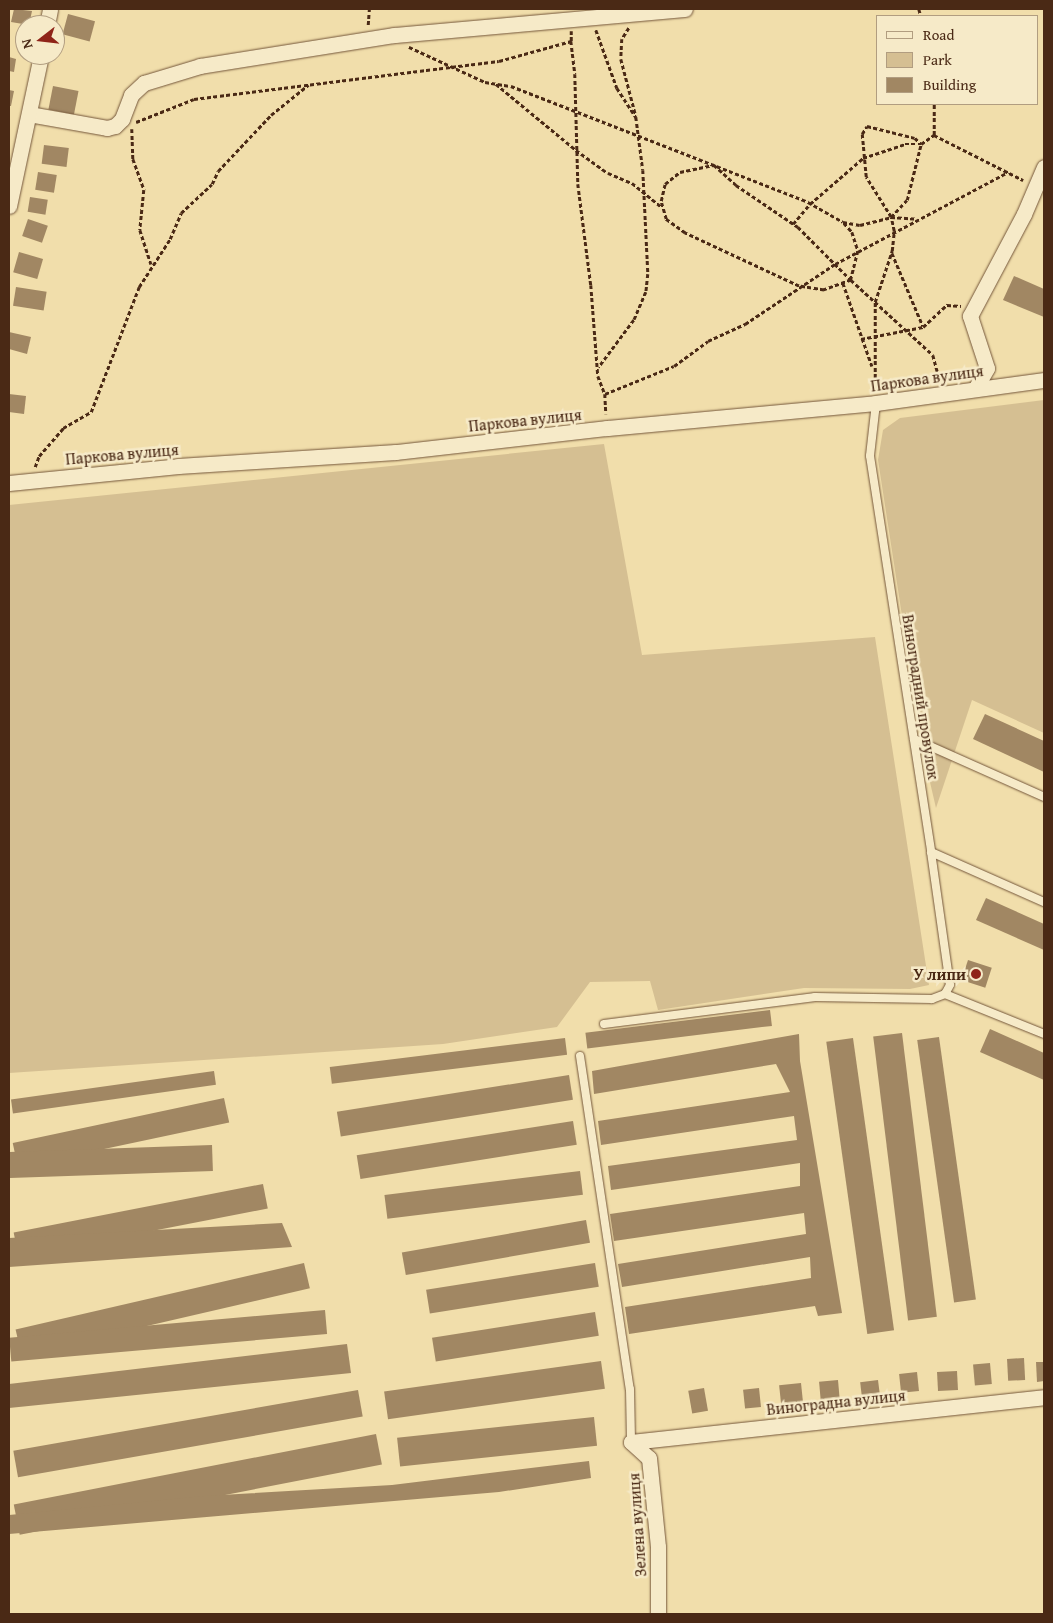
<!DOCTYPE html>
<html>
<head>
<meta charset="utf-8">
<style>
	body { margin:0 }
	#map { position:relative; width:1053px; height:1623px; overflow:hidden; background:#f1deab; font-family:"Gentium Book Plus",serif }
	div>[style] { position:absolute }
	.green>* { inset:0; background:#d5bf92 }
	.building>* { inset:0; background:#a18763; transform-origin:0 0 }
	.path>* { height:2.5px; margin-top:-1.25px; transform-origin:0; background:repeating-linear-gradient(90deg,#4a2915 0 4px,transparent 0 6.5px) }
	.roads { filter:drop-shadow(0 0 1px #74563a) drop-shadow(0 0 1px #74563a) }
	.lane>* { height:8px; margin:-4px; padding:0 4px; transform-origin:4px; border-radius:4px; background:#f6eac8 }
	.street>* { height:15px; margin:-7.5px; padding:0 7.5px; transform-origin:7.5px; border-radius:7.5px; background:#f6eac8 }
	.dots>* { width:14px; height:14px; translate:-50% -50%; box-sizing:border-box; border:2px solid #f6eac8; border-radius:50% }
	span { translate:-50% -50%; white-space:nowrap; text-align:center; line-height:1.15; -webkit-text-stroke:5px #f6eac8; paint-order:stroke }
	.street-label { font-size:16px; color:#4a2915 }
	.poi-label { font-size:16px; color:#4a2915; font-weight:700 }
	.right { translate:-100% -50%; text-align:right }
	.frame { position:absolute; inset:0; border:10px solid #4a2915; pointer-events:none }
	.legend { position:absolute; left:876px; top:15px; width:162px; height:90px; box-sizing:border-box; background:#f6eac8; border:1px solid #b19d80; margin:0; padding:6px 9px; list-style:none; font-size:15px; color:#4a2915 }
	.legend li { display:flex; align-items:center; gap:10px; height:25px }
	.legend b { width:25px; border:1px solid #b19d80 }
	.north { position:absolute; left:15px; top:15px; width:50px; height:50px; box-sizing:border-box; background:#f6eac8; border:1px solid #b19d80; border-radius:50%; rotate:254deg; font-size:14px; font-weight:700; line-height:20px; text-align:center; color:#4a2915 }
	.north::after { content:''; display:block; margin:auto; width:18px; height:22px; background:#8f2418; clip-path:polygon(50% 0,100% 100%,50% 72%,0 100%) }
</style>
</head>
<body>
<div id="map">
	<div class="green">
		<i style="clip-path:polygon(1044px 400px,1044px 733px,972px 700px,936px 808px,923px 752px,878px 460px,883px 430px,900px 418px)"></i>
		<i style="clip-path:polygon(604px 444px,642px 655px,875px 637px,929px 985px,910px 989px,804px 988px,658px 1010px,650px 981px,590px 982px,557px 1027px,443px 1044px,9px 1073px,9px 505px)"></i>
	</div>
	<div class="building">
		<i style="clip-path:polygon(14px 9px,32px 11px,29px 25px,11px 22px)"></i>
		<i style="left:68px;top:14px;width:28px;height:21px;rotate:15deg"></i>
		<i style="clip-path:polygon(9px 57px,16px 59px,14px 72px,9px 71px)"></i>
		<i style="left:53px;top:86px;width:26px;height:24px;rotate:11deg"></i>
		<i style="clip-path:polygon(9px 90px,14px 91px,11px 106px,9px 106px)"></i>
		<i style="left:44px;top:145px;width:25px;height:19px;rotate:7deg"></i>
		<i style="left:38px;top:172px;width:19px;height:18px;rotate:9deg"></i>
		<i style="left:30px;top:197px;width:18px;height:15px;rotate:9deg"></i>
		<i style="left:28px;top:219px;width:21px;height:18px;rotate:19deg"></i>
		<i style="left:19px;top:252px;width:25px;height:21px;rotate:16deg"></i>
		<i style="clip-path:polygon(1014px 276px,1044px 289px,1044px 317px,1003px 300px)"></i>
		<i style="left:16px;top:287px;width:31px;height:19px;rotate:9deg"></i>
		<i style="clip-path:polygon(9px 332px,31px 337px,27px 354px,9px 349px)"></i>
		<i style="clip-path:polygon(9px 394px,26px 396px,24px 414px,9px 412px)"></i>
		<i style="clip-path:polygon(985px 714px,1044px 741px,1044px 772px,973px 739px)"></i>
		<i style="clip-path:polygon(986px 898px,1044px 924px,1044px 950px,976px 920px)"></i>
		<i style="left:968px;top:960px;width:25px;height:21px;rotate:18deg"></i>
		<i style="left:770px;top:1010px;width:16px;height:186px;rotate:83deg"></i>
		<i style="clip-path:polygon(990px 1029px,1044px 1053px,1044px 1080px,980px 1052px)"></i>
		<i style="left:902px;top:1033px;width:286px;height:29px;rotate:83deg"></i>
		<i style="clip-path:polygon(799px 1034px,800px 1061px,842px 1313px,818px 1316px,815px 1306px,629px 1334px,625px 1307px,811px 1278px,810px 1257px,622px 1287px,618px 1264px,806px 1234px,804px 1213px,614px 1241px,610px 1214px,800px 1186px,800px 1163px,611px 1190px,608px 1166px,797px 1140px,794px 1116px,601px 1145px,598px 1121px,790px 1092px,776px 1064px,594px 1094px,592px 1071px)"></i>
		<i style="left:939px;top:1037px;width:265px;height:22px;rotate:82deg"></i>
		<i style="left:565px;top:1038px;width:17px;height:237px;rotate:83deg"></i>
		<i style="left:853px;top:1038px;width:295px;height:27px;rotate:82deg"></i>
		<i style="left:214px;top:1071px;width:14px;height:205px;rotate:82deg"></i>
		<i style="left:569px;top:1075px;width:25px;height:235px;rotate:81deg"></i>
		<i style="left:224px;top:1098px;width:25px;height:216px;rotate:78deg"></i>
		<i style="left:573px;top:1121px;width:24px;height:219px;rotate:81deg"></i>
		<i style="left:212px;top:1145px;width:26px;height:203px;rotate:88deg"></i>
		<i style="left:580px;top:1171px;width:24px;height:197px;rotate:83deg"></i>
		<i style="left:263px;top:1184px;width:25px;height:254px;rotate:79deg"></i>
		<i style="left:586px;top:1220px;width:23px;height:187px;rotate:80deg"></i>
		<i style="clip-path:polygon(282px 1223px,292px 1247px,9px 1267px,9px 1238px)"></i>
		<i style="left:304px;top:1263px;width:26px;height:296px;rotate:77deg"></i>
		<i style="left:595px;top:1263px;width:24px;height:171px;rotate:81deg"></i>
		<i style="left:325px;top:1310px;width:24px;height:317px;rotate:85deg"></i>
		<i style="left:595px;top:1312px;width:24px;height:165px;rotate:81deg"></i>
		<i style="clip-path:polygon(347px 1344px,351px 1373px,9px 1408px,9px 1384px)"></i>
		<i style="left:1024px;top:1358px;width:22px;height:17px;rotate:87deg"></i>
		<i style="left:601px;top:1361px;width:28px;height:219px;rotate:82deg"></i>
		<i style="clip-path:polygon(1036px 1362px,1044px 1362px,1044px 1381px,1037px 1382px)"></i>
		<i style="left:990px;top:1363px;width:21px;height:17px;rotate:85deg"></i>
		<i style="left:957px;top:1371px;width:19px;height:20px;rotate:87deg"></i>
		<i style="left:917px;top:1372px;width:19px;height:18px;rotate:84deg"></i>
		<i style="left:838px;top:1380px;width:21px;height:19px;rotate:85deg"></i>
		<i style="left:878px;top:1380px;width:17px;height:18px;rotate:83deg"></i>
		<i style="left:801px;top:1383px;width:20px;height:22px;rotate:84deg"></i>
		<i style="left:704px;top:1388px;width:23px;height:16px;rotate:80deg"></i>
		<i style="left:759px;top:1388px;width:19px;height:16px;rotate:84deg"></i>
		<i style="left:358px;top:1390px;width:27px;height:350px;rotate:80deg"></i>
		<i style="left:594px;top:1417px;width:29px;height:198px;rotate:84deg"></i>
		<i style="left:376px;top:1434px;width:31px;height:369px;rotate:79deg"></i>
		<i style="clip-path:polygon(589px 1461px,591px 1478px,499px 1492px,9px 1534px,9px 1515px,204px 1496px,392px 1485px)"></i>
	</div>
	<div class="path">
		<i style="left:919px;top:9px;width:7px;rotate:74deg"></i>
		<i style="left:368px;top:25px;width:16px;rotate:-86deg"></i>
		<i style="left:629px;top:28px;width:13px;rotate:122deg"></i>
		<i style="left:622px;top:39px;width:20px;rotate:93deg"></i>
		<i style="left:621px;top:59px;width:59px;rotate:75.3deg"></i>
		<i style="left:596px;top:30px;width:62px;rotate:70.1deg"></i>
		<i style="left:617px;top:88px;width:35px;rotate:57deg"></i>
		<i style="left:636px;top:117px;width:53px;rotate:82.5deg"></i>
		<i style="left:643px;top:170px;width:104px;rotate:87.2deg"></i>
		<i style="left:648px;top:274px;width:18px;rotate:96deg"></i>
		<i style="left:646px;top:292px;width:30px;rotate:113deg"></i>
		<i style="left:634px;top:320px;width:59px;rotate:126.7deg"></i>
		<i style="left:571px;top:41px;width:33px;rotate:83deg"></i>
		<i style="left:575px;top:74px;width:110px;rotate:88.4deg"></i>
		<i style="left:578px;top:184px;width:102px;rotate:82.7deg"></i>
		<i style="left:591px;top:285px;width:91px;rotate:85.6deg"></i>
		<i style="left:598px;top:376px;width:19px;rotate:69deg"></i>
		<i style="left:605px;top:394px;width:20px;rotate:87deg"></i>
		<i style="left:409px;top:47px;width:84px;rotate:24.7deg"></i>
		<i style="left:485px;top:82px;width:26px;rotate:9deg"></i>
		<i style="left:511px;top:86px;width:319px;rotate:21.3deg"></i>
		<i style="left:808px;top:202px;width:40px;rotate:29.7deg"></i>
		<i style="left:843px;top:222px;width:17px;rotate:10deg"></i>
		<i style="left:860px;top:225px;width:32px;rotate:-14deg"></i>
		<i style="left:891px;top:217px;width:23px;rotate:-47deg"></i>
		<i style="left:907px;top:200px;width:58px;rotate:-76deg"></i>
		<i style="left:496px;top:84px;width:104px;rotate:39.5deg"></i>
		<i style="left:576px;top:150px;width:39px;rotate:36deg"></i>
		<i style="left:608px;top:173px;width:26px;rotate:23deg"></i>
		<i style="left:632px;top:183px;width:38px;rotate:39deg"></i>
		<i style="left:136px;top:122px;width:62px;rotate:-21.6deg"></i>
		<i style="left:194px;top:99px;width:307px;rotate:-7.1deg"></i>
		<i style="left:499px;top:61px;width:75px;rotate:-15.5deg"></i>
		<i style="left:571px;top:41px;width:10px;rotate:-90deg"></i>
		<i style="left:132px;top:129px;width:30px;rotate:88deg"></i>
		<i style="left:133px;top:159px;width:33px;rotate:70deg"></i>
		<i style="left:144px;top:190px;width:40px;rotate:95.7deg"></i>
		<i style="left:140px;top:230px;width:36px;rotate:72deg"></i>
		<i style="left:934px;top:135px;width:31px;rotate:-90deg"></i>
		<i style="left:714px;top:165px;width:30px;rotate:42deg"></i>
		<i style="left:736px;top:185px;width:75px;rotate:34.1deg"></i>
		<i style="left:798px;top:227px;width:75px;rotate:45deg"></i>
		<i style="left:851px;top:280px;width:29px;rotate:160deg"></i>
		<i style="left:824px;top:290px;width:25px;rotate:-171deg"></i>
		<i style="left:799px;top:286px;width:126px;rotate:-155.1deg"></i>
		<i style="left:685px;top:233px;width:24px;rotate:-144deg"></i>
		<i style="left:666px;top:219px;width:19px;rotate:-106deg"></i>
		<i style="left:661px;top:201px;width:17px;rotate:-77deg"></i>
		<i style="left:665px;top:184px;width:19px;rotate:-39deg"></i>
		<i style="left:680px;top:172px;width:35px;rotate:-12deg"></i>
		<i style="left:891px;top:217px;width:26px;rotate:4deg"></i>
		<i style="left:844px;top:223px;width:12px;rotate:48deg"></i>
		<i style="left:852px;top:232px;width:20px;rotate:72deg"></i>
		<i style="left:858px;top:251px;width:30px;rotate:104deg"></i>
		<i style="left:851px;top:280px;width:111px;rotate:42.4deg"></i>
		<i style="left:933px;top:355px;width:28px;rotate:75deg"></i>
		<i style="left:793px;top:224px;width:26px;rotate:-50deg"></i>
		<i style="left:810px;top:204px;width:70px;rotate:-41deg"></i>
		<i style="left:863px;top:158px;width:44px;rotate:-18.4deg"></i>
		<i style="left:905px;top:144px;width:16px"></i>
		<i style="left:921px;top:144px;width:16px;rotate:-35deg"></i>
		<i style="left:934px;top:135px;width:100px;rotate:26.8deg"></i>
		<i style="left:892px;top:253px;width:79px;rotate:67deg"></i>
		<i style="left:843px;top:283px;width:88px;rotate:70.7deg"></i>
		<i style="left:861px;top:339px;width:63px;rotate:-11deg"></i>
		<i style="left:923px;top:327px;width:33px;rotate:-43deg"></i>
		<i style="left:947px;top:305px;width:14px;rotate:4deg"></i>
		<i style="left:875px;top:391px;width:89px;rotate:-90deg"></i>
		<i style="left:875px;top:302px;width:54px;rotate:-71.6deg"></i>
		<i style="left:892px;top:251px;width:20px;rotate:-84deg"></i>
		<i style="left:894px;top:231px;width:14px;rotate:-102deg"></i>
		<i style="left:891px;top:217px;width:47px;rotate:-122deg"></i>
		<i style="left:866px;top:177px;width:43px;rotate:-95.3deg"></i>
		<i style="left:862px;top:134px;width:9px;rotate:-58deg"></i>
		<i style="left:867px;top:126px;width:49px;rotate:14deg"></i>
		<i style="left:915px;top:138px;width:8px;rotate:45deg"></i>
		<i style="left:605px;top:394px;width:74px;rotate:-22.1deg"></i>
		<i style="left:674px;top:366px;width:42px;rotate:-36.3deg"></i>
		<i style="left:708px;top:341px;width:41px;rotate:-24.7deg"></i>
		<i style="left:745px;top:324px;width:108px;rotate:-33.7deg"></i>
		<i style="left:835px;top:264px;width:196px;rotate:-28deg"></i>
		<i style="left:35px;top:467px;width:12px;rotate:-70deg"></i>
		<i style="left:39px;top:456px;width:37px;rotate:-49deg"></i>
		<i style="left:63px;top:428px;width:32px;rotate:-30deg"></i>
		<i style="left:91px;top:412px;width:134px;rotate:-69deg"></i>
		<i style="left:139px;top:287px;width:57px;rotate:-57.1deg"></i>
		<i style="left:170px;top:239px;width:28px;rotate:-67deg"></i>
		<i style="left:181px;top:213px;width:42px;rotate:-43.1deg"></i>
		<i style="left:212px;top:184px;width:14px;rotate:-65deg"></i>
		<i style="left:218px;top:171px;width:77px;rotate:-46.6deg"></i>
		<i style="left:271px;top:115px;width:48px;rotate:-39deg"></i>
	</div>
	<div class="roads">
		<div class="lane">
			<i style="left:876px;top:403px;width:53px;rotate:96.5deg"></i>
			<i style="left:870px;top:456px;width:401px;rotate:81.2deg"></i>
			<i style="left:931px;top:852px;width:134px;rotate:81.9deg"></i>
			<i style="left:950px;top:985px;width:10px;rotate:119deg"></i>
			<i style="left:914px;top:739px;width:142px;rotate:24deg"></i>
			<i style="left:931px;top:852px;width:124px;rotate:23.9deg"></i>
			<i style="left:604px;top:1024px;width:213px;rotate:-7.3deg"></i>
			<i style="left:815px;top:997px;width:117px;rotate:1deg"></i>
			<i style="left:932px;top:999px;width:14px;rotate:-21deg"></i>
			<i style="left:945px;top:994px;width:107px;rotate:22deg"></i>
			<i style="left:580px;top:1056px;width:337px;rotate:81.5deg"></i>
			<i style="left:630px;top:1389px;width:53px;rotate:88.9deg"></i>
		</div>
		<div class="street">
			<i style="left:47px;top:25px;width:16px;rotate:-79deg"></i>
			<i style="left:29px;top:114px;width:79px;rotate:10.2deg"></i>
			<i style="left:107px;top:128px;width:8px;rotate:-14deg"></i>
			<i style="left:115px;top:126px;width:10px;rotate:-45deg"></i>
			<i style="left:122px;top:119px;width:26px;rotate:-69deg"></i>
			<i style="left:131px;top:95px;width:18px;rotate:-43deg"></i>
			<i style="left:144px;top:83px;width:59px;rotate:-16.9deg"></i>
			<i style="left:200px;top:66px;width:196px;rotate:-9.1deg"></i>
			<i style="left:394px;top:35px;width:292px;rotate:-5.1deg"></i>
			<i style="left:9px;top:206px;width:154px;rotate:-78deg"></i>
			<i style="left:975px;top:389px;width:24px;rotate:-60deg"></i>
			<i style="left:987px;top:368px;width:55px;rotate:-108.1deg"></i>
			<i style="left:970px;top:316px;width:115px;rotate:-62.1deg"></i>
			<i style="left:1024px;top:214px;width:51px;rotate:-66.9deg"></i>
			<i style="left:9px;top:483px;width:170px;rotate:-5.7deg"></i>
			<i style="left:178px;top:466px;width:218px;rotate:-3.7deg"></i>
			<i style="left:396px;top:452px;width:212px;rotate:-6.5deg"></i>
			<i style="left:607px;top:428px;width:270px;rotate:-5.3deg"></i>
			<i style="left:876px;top:403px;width:170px;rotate:-7.8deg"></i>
			<i style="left:631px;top:1442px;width:415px;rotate:-6.2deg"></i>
			<i style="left:631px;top:1442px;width:24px;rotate:42deg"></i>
			<i style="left:649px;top:1458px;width:89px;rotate:84.2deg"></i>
			<i style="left:658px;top:1547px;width:67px;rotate:90deg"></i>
		</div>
	</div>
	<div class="dots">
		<i style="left:976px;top:974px;background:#8f2418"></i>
	</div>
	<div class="street-label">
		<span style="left:927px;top:378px;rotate:-8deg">Паркова вулиця</span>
		<span style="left:525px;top:420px;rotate:-6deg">Паркова вулиця</span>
		<span style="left:122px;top:454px;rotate:-5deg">Паркова вулиця</span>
		<span style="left:921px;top:697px;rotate:81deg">Виноградний провулок</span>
		<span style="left:836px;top:1402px;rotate:-6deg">Виноградна вулиця</span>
		<span style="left:637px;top:1525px;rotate:-94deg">Зелена вулиця</span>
	</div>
	<div class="poi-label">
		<span class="right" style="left:966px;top:974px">У липи</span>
	</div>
	<div class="frame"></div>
	<ul class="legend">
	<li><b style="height:6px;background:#f6eac8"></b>Road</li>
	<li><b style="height:14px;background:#d5bf92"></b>Park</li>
	<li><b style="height:14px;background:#a18763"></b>Building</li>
	</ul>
	<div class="north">N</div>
</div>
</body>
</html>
